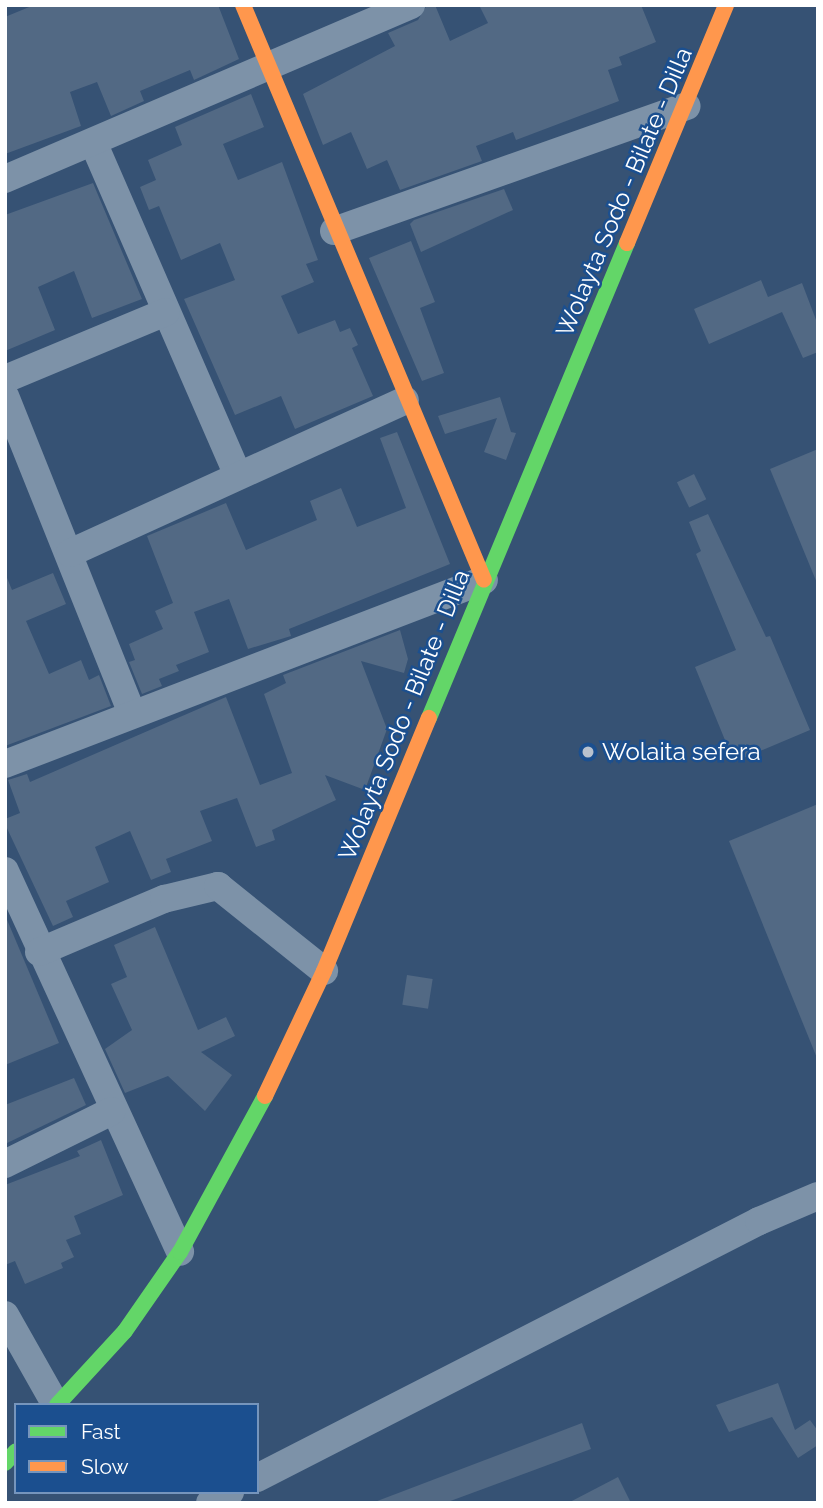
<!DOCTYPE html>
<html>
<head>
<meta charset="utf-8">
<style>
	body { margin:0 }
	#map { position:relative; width:823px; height:1508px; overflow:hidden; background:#365274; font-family:Raleway,sans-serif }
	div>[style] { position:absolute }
	.building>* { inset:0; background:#526984; transform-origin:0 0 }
	.street>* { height:28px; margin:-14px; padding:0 14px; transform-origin:14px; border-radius:14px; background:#7d92a8 }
	.fast>* { height:16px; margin:-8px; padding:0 8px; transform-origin:8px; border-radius:8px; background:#63d668 }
	.slow>* { height:16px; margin:-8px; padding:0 8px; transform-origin:8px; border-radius:8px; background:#ff974d }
	.dots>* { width:19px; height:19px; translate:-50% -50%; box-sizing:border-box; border:4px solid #1b4f8f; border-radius:50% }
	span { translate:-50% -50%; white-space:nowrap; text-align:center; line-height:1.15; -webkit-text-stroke:5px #1b4f8f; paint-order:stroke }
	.street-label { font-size:24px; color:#fff }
	.poi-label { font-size:24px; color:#fff }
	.left { translate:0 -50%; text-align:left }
	.frame { position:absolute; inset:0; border:7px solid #fff; pointer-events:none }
	.legend { position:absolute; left:14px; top:1403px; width:245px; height:91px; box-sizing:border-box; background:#1b4f8f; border:2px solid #7695bc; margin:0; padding:9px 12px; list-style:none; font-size:21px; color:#fff }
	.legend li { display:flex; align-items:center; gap:14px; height:35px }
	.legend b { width:35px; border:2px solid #7695bc }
</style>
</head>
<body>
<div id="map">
	<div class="building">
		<i style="clip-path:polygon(34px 5px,218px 5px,239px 59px,194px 80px,190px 70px,140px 91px,144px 101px,111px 116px,97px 82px,70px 92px,81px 126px,5px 154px,5px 17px)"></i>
		<i style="clip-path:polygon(427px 5px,435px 5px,450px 41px,488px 23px,479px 5px,641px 5px,656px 42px,619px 57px,622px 65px,608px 70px,619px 101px,516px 140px,513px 132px,476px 146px,482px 161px,400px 190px,387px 160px,367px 169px,351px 132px,323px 145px,303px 94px,395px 46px,388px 33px,418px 20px)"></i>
		<i style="clip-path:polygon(251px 94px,264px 127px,223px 144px,238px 180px,282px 162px,318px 260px,306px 264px,314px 282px,281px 296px,298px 334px,335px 320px,340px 332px,350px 328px,358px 345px,352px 348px,373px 396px,295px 429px,281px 396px,235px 415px,184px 299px,235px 280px,220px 243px,181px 260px,159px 206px,149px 210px,140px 187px,156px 180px,148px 160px,182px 145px,175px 127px)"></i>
		<i style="clip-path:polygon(93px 183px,142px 299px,92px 318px,74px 271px,38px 287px,55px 330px,5px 351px,5px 215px)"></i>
		<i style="clip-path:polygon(504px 189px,513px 210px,421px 252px,410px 224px,414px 220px)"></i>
		<i style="clip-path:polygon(411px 241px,435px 302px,420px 308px,444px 373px,422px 381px,369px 258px)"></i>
		<i style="clip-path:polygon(761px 280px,768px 297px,802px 283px,818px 325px,818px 352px,803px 358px,782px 312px,709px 344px,694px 309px)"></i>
		<i style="clip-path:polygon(500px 397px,511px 432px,516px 433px,506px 460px,484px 452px,497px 418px,445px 434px,438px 416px)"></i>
		<i style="clip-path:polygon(397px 432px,450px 564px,289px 629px,291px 636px,248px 649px,229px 599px,194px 612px,209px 652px,176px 665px,179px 671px,159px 679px,162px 686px,142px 694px,129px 662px,135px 660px,129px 644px,163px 629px,155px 611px,173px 603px,147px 536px,226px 503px,246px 550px,317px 520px,310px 501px,341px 488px,357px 527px,406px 508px,380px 438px)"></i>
		<i style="clip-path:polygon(818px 449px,818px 583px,817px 583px,770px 469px)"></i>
		<i style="left:694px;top:474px;width:28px;height:19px;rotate:64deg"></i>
		<i style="clip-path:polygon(708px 514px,766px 637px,770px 636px,810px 730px,734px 762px,695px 667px,736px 650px,696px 554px,701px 551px,689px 522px)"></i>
		<i style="clip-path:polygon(5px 573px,12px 590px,53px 573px,66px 604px,26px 621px,49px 674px,81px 660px,89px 680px,99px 675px,111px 706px,5px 746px)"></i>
		<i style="clip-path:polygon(400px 630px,408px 659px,404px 673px,361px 661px,387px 729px,365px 790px,325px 775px,336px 800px,272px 830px,275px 840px,256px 847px,237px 798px,200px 811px,212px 841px,166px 859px,171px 872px,151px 880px,130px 831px,95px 847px,109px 882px,66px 901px,73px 917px,53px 926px,5px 824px,5px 819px,20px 813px,8px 780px,27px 774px,30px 782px,226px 697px,260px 785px,292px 773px,264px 694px,286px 683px,283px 675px)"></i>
		<i style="clip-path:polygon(818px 804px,818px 1058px,817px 1058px,729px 841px)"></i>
		<i style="clip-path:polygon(5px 915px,59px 1043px,5px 1065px)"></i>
		<i style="clip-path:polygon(155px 927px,198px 1030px,226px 1017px,235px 1036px,201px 1052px,232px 1075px,205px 1111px,168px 1076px,125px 1093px,105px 1049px,132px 1030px,111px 984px,127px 977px,114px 945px)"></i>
		<i style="left:407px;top:975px;width:26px;height:30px;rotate:9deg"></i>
		<i style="clip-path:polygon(74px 1078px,86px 1105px,5px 1144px,5px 1105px)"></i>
		<i style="clip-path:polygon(101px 1140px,123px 1195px,74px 1216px,81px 1234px,66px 1240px,74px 1257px,61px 1263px,63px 1268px,25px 1284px,15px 1261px,5px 1265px,5px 1185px,80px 1156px,77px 1151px)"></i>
		<i style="clip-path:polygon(778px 1383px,795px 1430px,810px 1420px,818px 1431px,818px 1445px,798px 1458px,772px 1417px,729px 1432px,716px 1405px)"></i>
		<i style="clip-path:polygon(582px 1423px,591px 1449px,445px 1503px,372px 1503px)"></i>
		<i style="clip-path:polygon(618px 1477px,631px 1503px,568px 1503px)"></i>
	</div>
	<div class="street">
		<i style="left:93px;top:142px;width:363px;rotate:66.5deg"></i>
		<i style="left:5px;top:179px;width:442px;rotate:-23.2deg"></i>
		<i style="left:334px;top:231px;width:374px;rotate:-19.5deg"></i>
		<i style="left:5px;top:379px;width:174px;rotate:-22.6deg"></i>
		<i style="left:5px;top:396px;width:342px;rotate:68.2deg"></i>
		<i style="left:70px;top:553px;width:368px;rotate:-24.5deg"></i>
		<i style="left:5px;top:764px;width:513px;rotate:-21.01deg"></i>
		<i style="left:5px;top:871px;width:419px;rotate:65.3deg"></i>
		<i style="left:39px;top:952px;width:136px;rotate:-23deg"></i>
		<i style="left:164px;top:899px;width:56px;rotate:-13.5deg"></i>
		<i style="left:218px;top:886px;width:136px;rotate:38.7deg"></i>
		<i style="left:5px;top:1164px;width:119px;rotate:-26.4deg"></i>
		<i style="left:5px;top:1315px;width:103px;rotate:60.5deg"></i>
		<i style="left:257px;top:1478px;width:564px;rotate:-27.11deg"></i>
		<i style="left:759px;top:1221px;width:64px;rotate:-23deg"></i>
		<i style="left:210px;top:1503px;width:23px;rotate:-29deg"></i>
	</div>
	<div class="fast">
		<i style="left:429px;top:718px;width:515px;rotate:-67.37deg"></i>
		<i style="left:57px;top:1405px;width:100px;rotate:-47.4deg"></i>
		<i style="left:125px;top:1331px;width:96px;rotate:-55.2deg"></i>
		<i style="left:180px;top:1252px;width:178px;rotate:-61.4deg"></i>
		<i style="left:5px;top:1463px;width:16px;rotate:-47deg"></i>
	</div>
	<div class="slow">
		<i style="left:243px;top:5px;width:623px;rotate:67.26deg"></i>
		<i style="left:627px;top:243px;width:258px;rotate:-67.4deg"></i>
		<i style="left:265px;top:1096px;width:138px;rotate:-64.7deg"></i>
		<i style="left:324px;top:971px;width:274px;rotate:-67.5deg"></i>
	</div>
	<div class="dots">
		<i style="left:588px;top:752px;background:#b9c2ce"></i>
	</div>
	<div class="street-label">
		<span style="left:624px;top:192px;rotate:-67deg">Wolayta Sodo - Bilate - Dilla</span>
		<span style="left:404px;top:715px;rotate:-68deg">Wolayta Sodo - Bilate - Dilla</span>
	</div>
	<div class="poi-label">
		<span class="left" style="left:602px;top:752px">Wolaita sefera</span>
	</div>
	<div class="frame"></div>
	<ul class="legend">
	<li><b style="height:9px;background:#63d668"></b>Fast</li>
	<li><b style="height:9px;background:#ff974d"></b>Slow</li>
	</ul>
</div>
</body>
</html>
